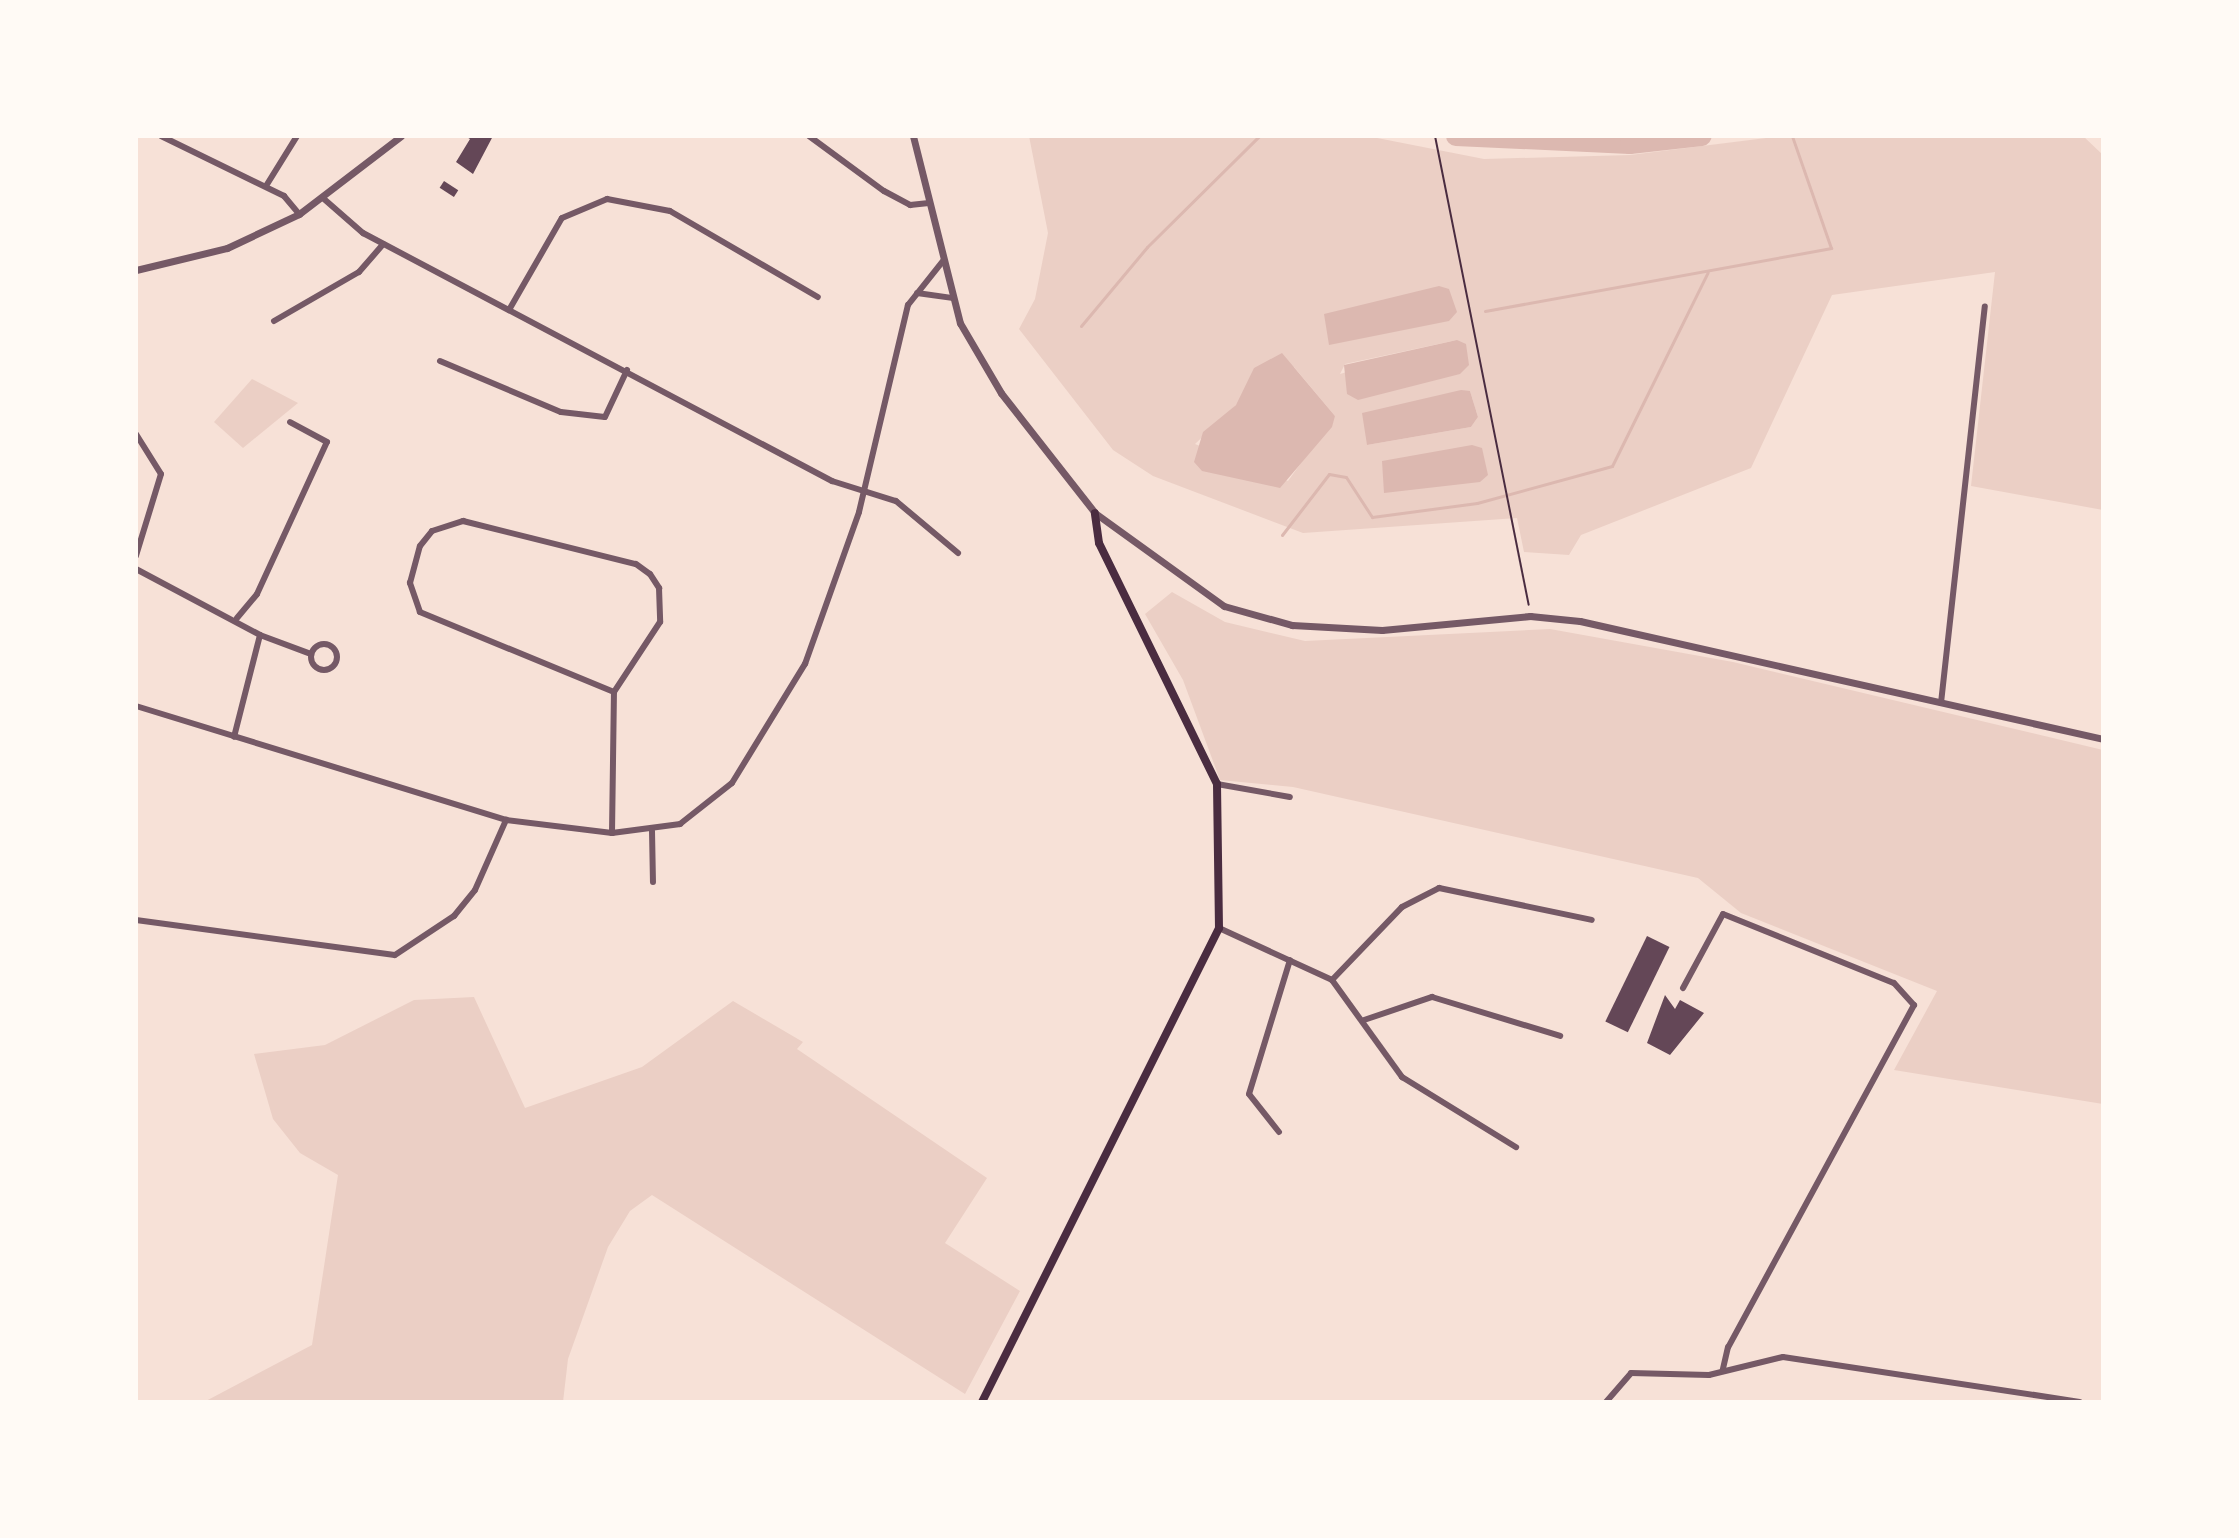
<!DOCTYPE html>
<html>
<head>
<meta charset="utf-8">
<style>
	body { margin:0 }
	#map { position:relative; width:2239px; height:1538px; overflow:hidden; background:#f7e1d7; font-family:Quicksand,sans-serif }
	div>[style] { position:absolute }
	.green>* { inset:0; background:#ebcfc5 }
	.water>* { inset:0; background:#dcb8b0 }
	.stream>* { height:3px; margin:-1.5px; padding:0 1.5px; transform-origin:1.5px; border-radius:1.5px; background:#dcb8b0 }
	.river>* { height:20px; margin:-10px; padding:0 10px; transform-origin:10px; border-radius:10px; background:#dcb8b0 }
	.building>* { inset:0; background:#644757; transform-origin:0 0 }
	.path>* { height:2px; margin:-1px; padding:0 1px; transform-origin:1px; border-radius:1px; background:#4a2c40 }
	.minor>* { height:6px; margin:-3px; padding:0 3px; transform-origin:3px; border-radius:3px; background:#755966 }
	.minor>.ring { margin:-3px; padding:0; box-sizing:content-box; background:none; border:6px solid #755966; border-radius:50% }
	.tertiary>* { height:7px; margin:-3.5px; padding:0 3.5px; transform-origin:3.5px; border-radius:3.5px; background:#755966 }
	.secondary>* { height:8px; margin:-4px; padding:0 4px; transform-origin:4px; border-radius:4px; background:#4a2c40 }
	span { translate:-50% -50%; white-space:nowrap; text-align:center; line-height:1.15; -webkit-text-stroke:6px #fffaf5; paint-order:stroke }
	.frame { position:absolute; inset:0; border:138px solid #fffaf5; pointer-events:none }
</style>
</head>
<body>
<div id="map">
	<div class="green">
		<i style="clip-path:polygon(evenodd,1029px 136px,1367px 136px,1484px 159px,1630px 155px,1783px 136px,2083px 136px,2103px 155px,2103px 510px,1971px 486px,1995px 272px,1832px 295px,1751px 468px,1581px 535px,1569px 555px,1524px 552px,1517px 518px,1303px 533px,1153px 476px,1113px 450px,1019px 329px,1035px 299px,1048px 233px,1029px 136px,1457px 340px,1340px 374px,1345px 364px,1457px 340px,1029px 136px,1294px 367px,1335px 416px,1288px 481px,1195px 444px,1236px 405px,1294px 367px,1029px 136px,1470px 391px,1478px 417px,1471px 427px,1367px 445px,1470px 391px)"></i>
		<i style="clip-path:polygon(252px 379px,298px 403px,243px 448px,214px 422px)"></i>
		<i style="clip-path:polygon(1172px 592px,1225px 622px,1305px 641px,1550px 629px,1733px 662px,2103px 750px,2103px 1104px,1894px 1070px,1937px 991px,1741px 913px,1698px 878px,1293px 787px,1220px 780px,1183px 680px,1145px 614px)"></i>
		<i style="clip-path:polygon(474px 997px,525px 1108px,642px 1067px,733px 1001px,803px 1042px,797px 1049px,987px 1178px,945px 1243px,1020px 1291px,965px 1394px,652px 1195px,630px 1211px,608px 1247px,568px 1359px,563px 1402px,204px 1402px,312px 1345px,338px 1175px,300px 1153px,273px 1119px,254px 1054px,325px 1045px,414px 1000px)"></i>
	</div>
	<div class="water">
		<i style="clip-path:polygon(1439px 286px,1449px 289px,1457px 312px,1449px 321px,1329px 345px,1324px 314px)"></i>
		<i style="clip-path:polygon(1457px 340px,1466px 344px,1469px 365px,1460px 374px,1358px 400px,1347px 394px,1344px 365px)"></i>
		<i style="clip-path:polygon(1282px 353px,1335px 416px,1332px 427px,1280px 488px,1202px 471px,1194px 462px,1203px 432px,1236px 405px,1254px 368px)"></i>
		<i style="clip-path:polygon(1461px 390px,1470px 391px,1478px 417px,1471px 427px,1367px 445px,1362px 413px)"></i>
		<i style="clip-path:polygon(1472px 445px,1482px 448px,1488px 475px,1480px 482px,1384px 493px,1382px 461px)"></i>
	</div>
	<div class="stream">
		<i style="left:1485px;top:311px;width:352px;rotate:-10.3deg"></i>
		<i style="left:1831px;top:248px;width:119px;rotate:-109.2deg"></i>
		<i style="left:1081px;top:326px;width:103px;rotate:-50.1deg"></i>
		<i style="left:1147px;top:247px;width:158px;rotate:-44.7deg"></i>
		<i style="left:1282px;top:535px;width:77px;rotate:-52.4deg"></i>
		<i style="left:1329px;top:474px;width:17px;rotate:10deg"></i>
		<i style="left:1346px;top:477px;width:48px;rotate:57deg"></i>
		<i style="left:1372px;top:517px;width:106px;rotate:-7.6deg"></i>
		<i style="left:1477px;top:503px;width:140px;rotate:-15.3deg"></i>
		<i style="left:1612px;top:466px;width:216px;rotate:-63.7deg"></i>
	</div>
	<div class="river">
		<i style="left:1456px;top:136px;width:174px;rotate:2.6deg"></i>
		<i style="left:1630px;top:144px;width:72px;rotate:-6.3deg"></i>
	</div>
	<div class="building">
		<i style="clip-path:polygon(465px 136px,493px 136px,473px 174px,456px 162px,470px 139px)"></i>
		<i style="left:444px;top:181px;width:17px;height:8px;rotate:33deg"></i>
		<i style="left:1647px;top:936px;width:25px;height:95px;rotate:26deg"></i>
		<i style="clip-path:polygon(1665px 995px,1675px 1009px,1680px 1000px,1704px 1013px,1670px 1055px,1647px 1043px)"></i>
	</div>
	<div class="path">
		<i style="left:1435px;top:136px;width:478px;rotate:78.7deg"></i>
	</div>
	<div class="minor">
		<i style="left:161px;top:136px;width:137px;rotate:26deg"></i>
		<i style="left:284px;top:196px;width:23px;rotate:50deg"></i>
		<i style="left:809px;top:136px;width:93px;rotate:36.3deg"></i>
		<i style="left:884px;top:191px;width:30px;rotate:28deg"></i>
		<i style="left:910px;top:205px;width:19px;rotate:-6deg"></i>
		<i style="left:266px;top:186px;width:59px;rotate:-58.2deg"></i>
		<i style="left:324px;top:199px;width:52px;rotate:41.1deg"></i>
		<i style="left:363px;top:233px;width:531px;rotate:27.87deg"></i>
		<i style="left:832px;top:481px;width:67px;rotate:17.4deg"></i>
		<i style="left:896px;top:501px;width:81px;rotate:40deg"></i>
		<i style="left:917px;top:293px;width:35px;rotate:8deg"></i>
		<i style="left:509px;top:310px;width:106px;rotate:-60.1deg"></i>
		<i style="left:562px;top:218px;width:49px;rotate:-22.9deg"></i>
		<i style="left:607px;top:199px;width:64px;rotate:10.8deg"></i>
		<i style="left:670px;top:211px;width:171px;rotate:30.2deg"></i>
		<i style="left:274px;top:321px;width:98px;rotate:-30deg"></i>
		<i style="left:359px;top:272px;width:37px;rotate:-49deg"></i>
		<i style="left:440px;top:361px;width:131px;rotate:22.9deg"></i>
		<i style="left:561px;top:412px;width:44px;rotate:6.5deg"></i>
		<i style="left:605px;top:417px;width:52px;rotate:-64.9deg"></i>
		<i style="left:136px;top:434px;width:47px;rotate:58deg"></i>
		<i style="left:161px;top:474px;width:86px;rotate:107deg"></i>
		<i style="left:463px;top:521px;width:178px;rotate:14deg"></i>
		<i style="left:636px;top:564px;width:17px;rotate:36deg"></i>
		<i style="left:650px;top:574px;width:17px;rotate:57deg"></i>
		<i style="left:659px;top:588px;width:34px;rotate:88deg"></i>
		<i style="left:660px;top:622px;width:84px;rotate:123.3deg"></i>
		<i style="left:614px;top:692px;width:210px;rotate:-157.6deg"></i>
		<i style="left:420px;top:612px;width:31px;rotate:-109deg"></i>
		<i style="left:410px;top:583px;width:38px;rotate:-75deg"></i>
		<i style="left:420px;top:546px;width:19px;rotate:-51deg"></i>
		<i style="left:432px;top:531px;width:33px;rotate:-18deg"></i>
		<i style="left:136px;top:569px;width:140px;rotate:28deg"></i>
		<i style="left:260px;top:635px;width:105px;rotate:104.3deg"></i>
		<i style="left:237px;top:618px;width:31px;rotate:-50deg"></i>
		<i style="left:257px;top:594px;width:167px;rotate:-65.3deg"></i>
		<i style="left:327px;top:442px;width:42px;rotate:-151.6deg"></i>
		<i style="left:260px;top:635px;width:54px;rotate:20.4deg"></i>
		<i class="ring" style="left:311px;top:644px;width:20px;height:20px"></i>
		<i style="left:1941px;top:703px;width:399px;rotate:-83.7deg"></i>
		<i style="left:136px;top:706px;width:387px;rotate:17.1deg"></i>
		<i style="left:506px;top:820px;width:107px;rotate:7deg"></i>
		<i style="left:612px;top:833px;width:69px;rotate:-7.5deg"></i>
		<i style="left:680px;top:824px;width:66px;rotate:-38.3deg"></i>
		<i style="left:732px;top:783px;width:140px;rotate:-58.5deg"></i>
		<i style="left:805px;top:664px;width:161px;rotate:-70.4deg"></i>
		<i style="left:859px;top:512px;width:213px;rotate:-76.7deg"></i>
		<i style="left:908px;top:305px;width:56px;rotate:-51.5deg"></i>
		<i style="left:1217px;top:784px;width:74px;rotate:10.1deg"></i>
		<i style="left:652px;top:831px;width:51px;rotate:88.9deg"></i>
		<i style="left:612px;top:833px;width:141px;rotate:-89.2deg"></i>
		<i style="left:136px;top:920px;width:261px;rotate:7.7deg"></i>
		<i style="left:395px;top:955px;width:71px;rotate:-33.5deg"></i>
		<i style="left:454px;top:916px;width:33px;rotate:-51deg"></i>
		<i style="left:475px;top:890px;width:77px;rotate:-66.1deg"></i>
		<i style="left:1219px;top:928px;width:124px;rotate:24.7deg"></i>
		<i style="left:1332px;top:980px;width:120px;rotate:54.2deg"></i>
		<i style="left:1402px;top:1077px;width:134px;rotate:31.6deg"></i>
		<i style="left:1332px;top:980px;width:101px;rotate:-46.2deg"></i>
		<i style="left:1402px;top:907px;width:42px;rotate:-27.2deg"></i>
		<i style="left:1439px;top:888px;width:156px;rotate:11.8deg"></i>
		<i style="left:1683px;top:988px;width:84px;rotate:-61.6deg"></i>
		<i style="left:1723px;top:914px;width:184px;rotate:22deg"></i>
		<i style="left:1894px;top:983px;width:30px;rotate:48deg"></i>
		<i style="left:1914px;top:1005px;width:389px;rotate:118.5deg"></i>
		<i style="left:1728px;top:1347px;width:23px;rotate:103deg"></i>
		<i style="left:1364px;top:1020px;width:72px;rotate:-18.7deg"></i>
		<i style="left:1432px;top:997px;width:134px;rotate:16.9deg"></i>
		<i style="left:1279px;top:1132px;width:48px;rotate:-128.3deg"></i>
		<i style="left:1249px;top:1094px;width:140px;rotate:-73deg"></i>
		<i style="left:1606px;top:1402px;width:38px;rotate:-49deg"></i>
		<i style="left:1631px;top:1373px;width:78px;rotate:1.5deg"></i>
		<i style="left:1709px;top:1375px;width:76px;rotate:-13.7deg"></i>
		<i style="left:1783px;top:1357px;width:300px;rotate:8.6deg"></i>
	</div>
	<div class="tertiary">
		<i style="left:913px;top:136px;width:193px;rotate:75.9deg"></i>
		<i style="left:960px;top:323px;width:81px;rotate:59.6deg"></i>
		<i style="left:1001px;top:393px;width:152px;rotate:51.9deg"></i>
		<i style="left:1095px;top:513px;width:159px;rotate:35.8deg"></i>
		<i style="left:1224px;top:606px;width:71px;rotate:15.6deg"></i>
		<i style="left:1292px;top:625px;width:90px;rotate:3.2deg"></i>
		<i style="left:1382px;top:630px;width:149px;rotate:-5.4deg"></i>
		<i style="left:1530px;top:616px;width:50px;rotate:5.7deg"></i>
		<i style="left:1580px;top:621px;width:536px;rotate:12.71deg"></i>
		<i style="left:136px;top:270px;width:94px;rotate:-13.6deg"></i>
		<i style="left:227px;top:248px;width:80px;rotate:-25.3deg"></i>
		<i style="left:299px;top:214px;width:128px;rotate:-37.4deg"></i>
	</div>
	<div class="secondary">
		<i style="left:982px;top:1402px;width:530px;rotate:-63.43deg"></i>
		<i style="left:1219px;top:928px;width:144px;rotate:-90.8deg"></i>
		<i style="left:1217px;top:784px;width:268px;rotate:-116.1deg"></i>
		<i style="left:1099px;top:543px;width:30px;rotate:-98deg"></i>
	</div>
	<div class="frame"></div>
</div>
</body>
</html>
